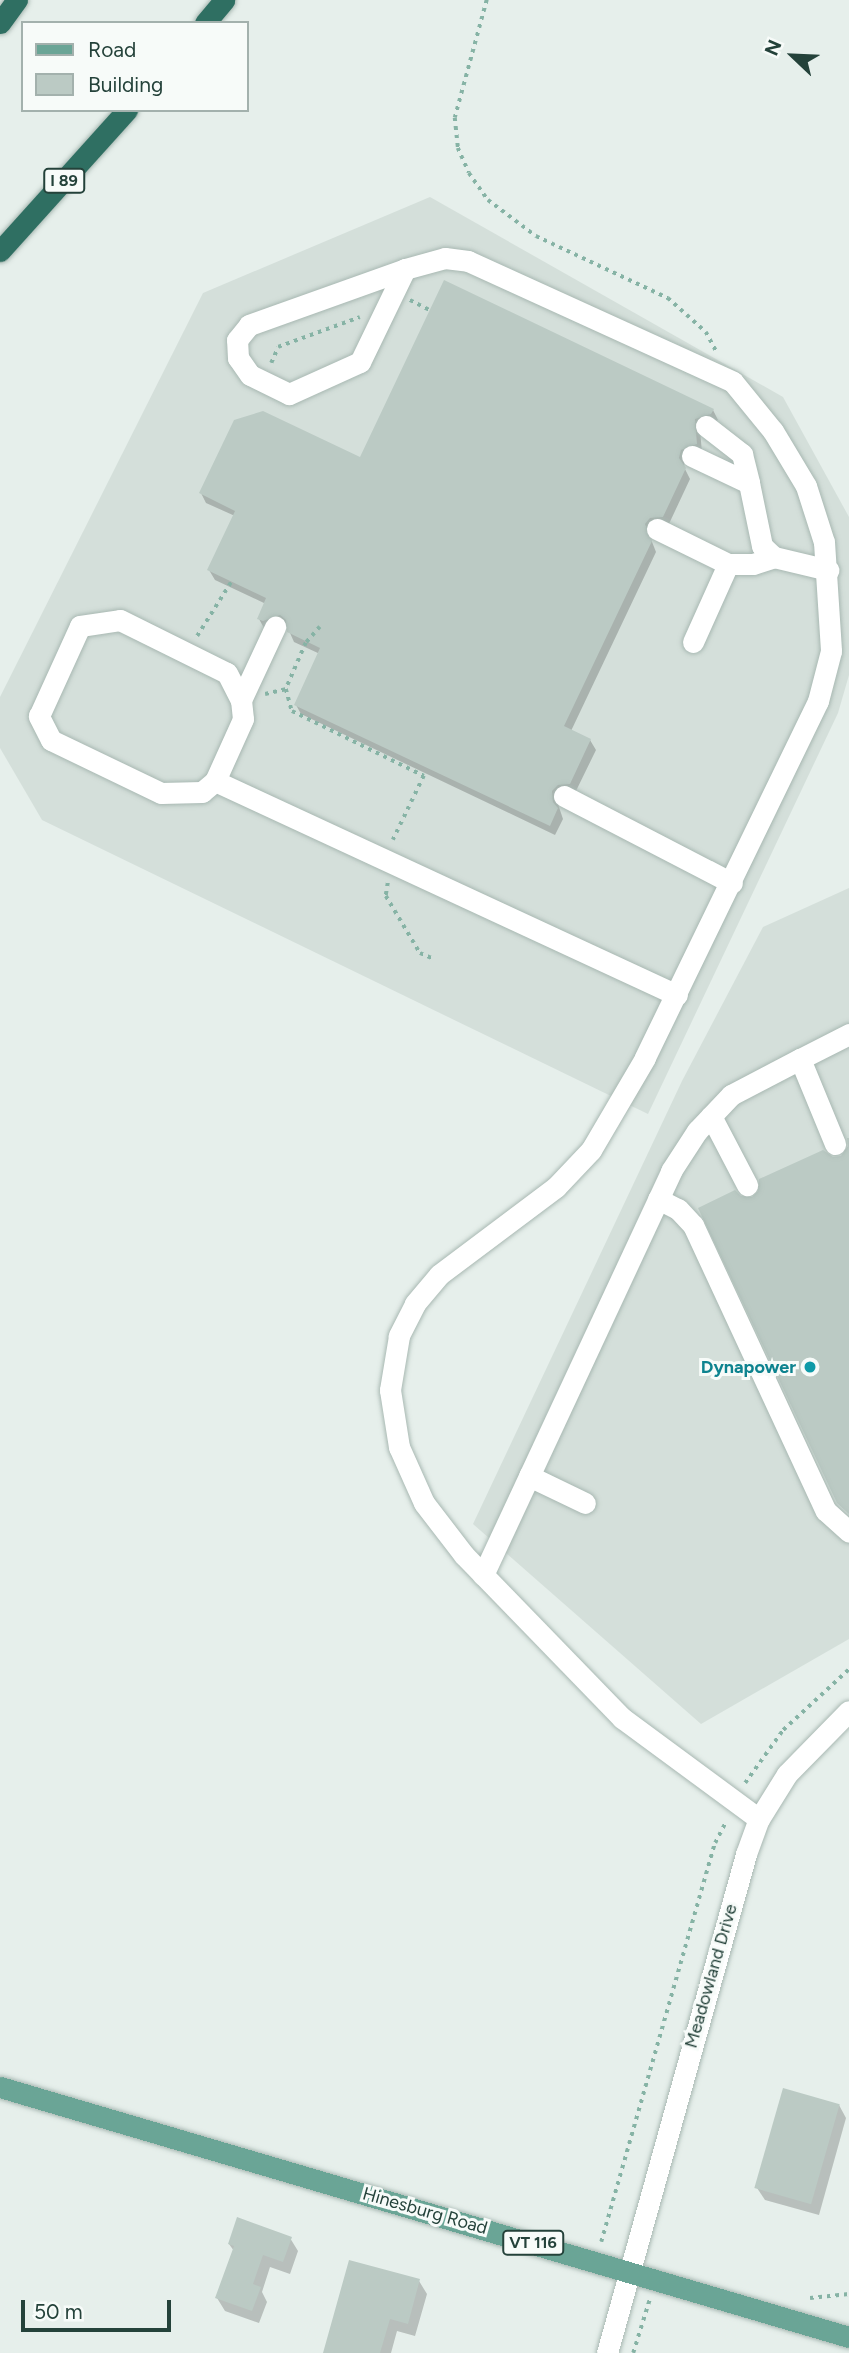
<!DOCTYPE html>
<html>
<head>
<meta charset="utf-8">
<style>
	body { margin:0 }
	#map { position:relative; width:849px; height:2353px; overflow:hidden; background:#e6efeb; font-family:Figtree,sans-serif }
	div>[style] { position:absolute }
	.built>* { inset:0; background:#d4dfda }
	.shadow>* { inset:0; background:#0003 }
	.building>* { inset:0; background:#bbcac4; transform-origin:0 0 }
	.path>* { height:3.5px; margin-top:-1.75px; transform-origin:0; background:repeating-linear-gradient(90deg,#86b3a5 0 3.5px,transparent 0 8.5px) }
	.roads { filter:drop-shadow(0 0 2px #a8b8b2) drop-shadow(0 0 2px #a8b8b2) }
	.minor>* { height:21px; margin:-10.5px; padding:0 10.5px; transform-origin:10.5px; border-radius:10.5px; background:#fff }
	.major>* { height:21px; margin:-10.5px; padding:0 10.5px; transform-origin:10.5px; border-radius:10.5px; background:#6aa596 }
	.highway>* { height:21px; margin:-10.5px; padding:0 10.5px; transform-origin:10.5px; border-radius:10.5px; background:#2f6f62 }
	.dots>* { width:19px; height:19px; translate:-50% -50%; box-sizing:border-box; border:4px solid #f7fbf9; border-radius:50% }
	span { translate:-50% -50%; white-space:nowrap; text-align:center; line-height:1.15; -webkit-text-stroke:6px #f7fbf9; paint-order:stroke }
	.shield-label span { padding:2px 5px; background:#f7fbf9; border:2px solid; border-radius:5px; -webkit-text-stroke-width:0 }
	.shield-label { font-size:16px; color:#24423a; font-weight:700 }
	.culture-label { font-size:18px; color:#0d838f; font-weight:700 }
	.right { translate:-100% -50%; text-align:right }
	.street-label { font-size:18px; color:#24423a }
	.legend { position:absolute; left:21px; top:21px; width:228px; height:91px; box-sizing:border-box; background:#f7fbf9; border:2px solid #a3b1ad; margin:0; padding:9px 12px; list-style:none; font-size:21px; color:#24423a }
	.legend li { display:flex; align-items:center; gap:14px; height:35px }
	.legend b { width:35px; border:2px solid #a3b1ad }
	.north { position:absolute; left:758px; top:21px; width:70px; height:70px; -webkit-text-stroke:5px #f7fbf9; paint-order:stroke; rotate:293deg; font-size:19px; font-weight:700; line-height:28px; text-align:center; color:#24423a }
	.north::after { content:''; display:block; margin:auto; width:24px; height:32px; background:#24423a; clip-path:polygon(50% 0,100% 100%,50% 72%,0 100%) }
	.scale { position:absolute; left:21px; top:2300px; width:150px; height:32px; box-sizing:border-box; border:4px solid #24423a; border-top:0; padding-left:9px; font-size:21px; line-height:24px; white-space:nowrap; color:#24423a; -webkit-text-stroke:5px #f7fbf9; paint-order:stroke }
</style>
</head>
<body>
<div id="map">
	<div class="built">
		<i style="clip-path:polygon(430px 197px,783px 397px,849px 517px,849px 675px,838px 713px,648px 1114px,42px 820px,0 748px,0 697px,203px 293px)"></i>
		<i style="clip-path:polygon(849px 888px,849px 1639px,701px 1724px,473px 1524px,682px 1081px,763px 927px)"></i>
	</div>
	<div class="shadow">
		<i style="clip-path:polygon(713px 410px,718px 420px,700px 428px,702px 454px,685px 459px,684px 467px,690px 479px,668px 526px,649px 534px,656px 552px,571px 731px,590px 740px,596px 750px,575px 793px,557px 801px,563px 819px,555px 835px,301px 714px,296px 705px,320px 654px,294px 642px,286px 624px,264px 628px,259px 619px,266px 604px,215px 580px,209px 570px,235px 516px,206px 503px,201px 493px,361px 459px)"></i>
		<i style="clip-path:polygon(839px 2105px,846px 2118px,819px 2215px,765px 2200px,757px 2188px)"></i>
		<i style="clip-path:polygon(290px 2238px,298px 2251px,290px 2274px,270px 2267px,262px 2292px,267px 2302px,259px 2323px,225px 2311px,217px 2298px,234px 2251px,229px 2244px)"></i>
		<i style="clip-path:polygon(419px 2281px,427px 2294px,415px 2336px,397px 2331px,391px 2353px,325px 2353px)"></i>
	</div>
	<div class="building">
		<i style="clip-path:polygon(444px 280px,714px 409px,711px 414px,695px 419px,697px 444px,681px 450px,679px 458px,686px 468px,663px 517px,650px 518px,645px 524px,652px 541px,564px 726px,591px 739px,570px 784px,558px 785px,552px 791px,553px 802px,558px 808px,550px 826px,294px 705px,320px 648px,287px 632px,286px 620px,280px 615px,263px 621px,257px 619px,266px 598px,207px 570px,235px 511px,199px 493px,234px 420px,263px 411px,360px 457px)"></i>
		<i style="clip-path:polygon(847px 1138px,849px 1138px,849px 1514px,837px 1503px,698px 1208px,735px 1190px,741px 1196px,752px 1197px,758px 1191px,759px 1179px,823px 1150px,833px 1157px,841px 1156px,848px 1146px)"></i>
		<i style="left:783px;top:2088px;width:59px;height:104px;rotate:16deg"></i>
		<i style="clip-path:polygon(237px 2217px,292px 2237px,283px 2262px,263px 2255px,253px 2284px,261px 2287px,252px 2311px,215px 2298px,234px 2246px,228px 2244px)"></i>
		<i style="clip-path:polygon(349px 2260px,420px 2279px,408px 2324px,390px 2319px,380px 2353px,323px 2353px)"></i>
	</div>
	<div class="path">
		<i style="left:487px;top:0;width:122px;rotate:105.2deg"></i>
		<i style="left:455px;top:118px;width:30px;rotate:84deg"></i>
		<i style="left:458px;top:148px;width:27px;rotate:66deg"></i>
		<i style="left:469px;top:173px;width:33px;rotate:55deg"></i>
		<i style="left:488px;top:200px;width:60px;rotate:36.9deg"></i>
		<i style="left:536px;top:236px;width:146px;rotate:25.2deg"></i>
		<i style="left:668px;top:298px;width:51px;rotate:41.8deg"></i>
		<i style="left:706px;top:332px;width:24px;rotate:62deg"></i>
		<i style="left:410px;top:300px;width:22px;rotate:27deg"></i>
		<i style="left:271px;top:363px;width:17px;rotate:-66deg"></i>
		<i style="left:278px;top:347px;width:87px;rotate:-20.1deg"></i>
		<i style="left:320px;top:627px;width:21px;rotate:131deg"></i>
		<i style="left:306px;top:643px;width:50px;rotate:113.5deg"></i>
		<i style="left:286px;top:689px;width:23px;rotate:75deg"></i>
		<i style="left:292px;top:711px;width:147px;rotate:26.2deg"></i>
		<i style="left:424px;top:776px;width:71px;rotate:115.8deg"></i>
		<i style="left:197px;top:636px;width:64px;rotate:-57.8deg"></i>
		<i style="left:265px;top:694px;width:22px;rotate:-13deg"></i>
		<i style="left:388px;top:883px;width:13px;rotate:99deg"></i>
		<i style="left:386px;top:896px;width:66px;rotate:59.2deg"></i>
		<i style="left:420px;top:953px;width:13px;rotate:23deg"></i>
		<i style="left:745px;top:1783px;width:65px;rotate:-54.4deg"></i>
		<i style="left:783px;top:1730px;width:90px;rotate:-42.7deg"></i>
		<i style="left:601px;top:2242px;width:415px;rotate:-74.1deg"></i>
		<i style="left:715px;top:1843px;width:25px;rotate:-63deg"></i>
		<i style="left:810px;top:2298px;width:39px;rotate:-6deg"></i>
		<i style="left:633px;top:2353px;width:58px;rotate:-72.8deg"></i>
	</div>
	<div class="roads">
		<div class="minor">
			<i style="left:405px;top:269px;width:41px;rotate:-15.4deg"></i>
			<i style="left:445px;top:258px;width:23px;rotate:7deg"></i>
			<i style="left:468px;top:261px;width:291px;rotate:24.5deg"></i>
			<i style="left:733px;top:382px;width:63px;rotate:50.8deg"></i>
			<i style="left:773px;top:431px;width:64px;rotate:59deg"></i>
			<i style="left:806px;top:486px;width:59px;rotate:72.2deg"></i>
			<i style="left:824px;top:542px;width:109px;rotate:86.3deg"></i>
			<i style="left:831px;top:651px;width:52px;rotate:104.6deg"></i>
			<i style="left:818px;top:701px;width:397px;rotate:115.9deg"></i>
			<i style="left:645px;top:1058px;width:107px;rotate:120.4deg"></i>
			<i style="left:591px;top:1150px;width:51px;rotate:133.4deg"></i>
			<i style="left:556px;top:1187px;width:146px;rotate:143.1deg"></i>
			<i style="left:439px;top:1275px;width:38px;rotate:130deg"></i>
			<i style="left:415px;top:1304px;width:36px;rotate:117deg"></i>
			<i style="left:399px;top:1336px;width:55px;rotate:99.5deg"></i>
			<i style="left:390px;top:1390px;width:58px;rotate:81deg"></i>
			<i style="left:399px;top:1447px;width:61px;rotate:65.9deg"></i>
			<i style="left:424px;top:1503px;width:66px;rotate:52.4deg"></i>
			<i style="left:464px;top:1555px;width:227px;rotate:45.9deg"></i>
			<i style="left:622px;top:1718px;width:170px;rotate:36.4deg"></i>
			<i style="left:405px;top:269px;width:103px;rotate:115.8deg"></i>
			<i style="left:360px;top:362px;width:78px;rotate:155.7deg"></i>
			<i style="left:289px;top:394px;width:43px;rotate:-154deg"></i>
			<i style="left:250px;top:375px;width:21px;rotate:-125deg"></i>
			<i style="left:238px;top:358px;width:18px;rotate:-93deg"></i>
			<i style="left:237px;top:340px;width:19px;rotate:-51deg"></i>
			<i style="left:249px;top:325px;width:166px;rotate:-19.7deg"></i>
			<i style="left:706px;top:426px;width:46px;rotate:37.9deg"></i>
			<i style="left:742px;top:454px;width:30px;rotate:76deg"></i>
			<i style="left:692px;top:456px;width:63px;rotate:25.3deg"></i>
			<i style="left:749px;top:483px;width:64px;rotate:78.3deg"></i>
			<i style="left:762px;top:546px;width:16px;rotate:43deg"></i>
			<i style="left:774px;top:557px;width:56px;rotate:13.5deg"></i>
			<i style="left:657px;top:529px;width:79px;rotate:26.2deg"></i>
			<i style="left:728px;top:564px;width:25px"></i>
			<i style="left:753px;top:564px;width:22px;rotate:-18deg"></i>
			<i style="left:120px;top:620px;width:119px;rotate:26.4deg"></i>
			<i style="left:227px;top:673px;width:30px;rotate:63deg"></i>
			<i style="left:241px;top:700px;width:19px;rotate:84deg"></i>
			<i style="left:243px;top:719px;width:68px;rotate:114.3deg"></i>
			<i style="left:215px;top:781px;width:17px;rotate:140deg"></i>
			<i style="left:202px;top:792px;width:41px;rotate:178.6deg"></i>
			<i style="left:161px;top:793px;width:122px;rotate:-154.3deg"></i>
			<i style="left:51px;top:740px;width:27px;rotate:-117deg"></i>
			<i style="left:39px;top:716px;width:99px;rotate:-65.5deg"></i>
			<i style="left:80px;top:626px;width:40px;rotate:-8.5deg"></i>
			<i style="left:693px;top:642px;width:85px;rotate:-65.8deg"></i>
			<i style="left:241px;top:700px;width:81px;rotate:-65deg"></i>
			<i style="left:215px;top:781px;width:509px;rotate:24.85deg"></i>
			<i style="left:564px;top:796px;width:189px;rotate:27.4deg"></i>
			<i style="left:800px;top:1059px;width:55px;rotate:-27deg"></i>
			<i style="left:711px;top:1116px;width:78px;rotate:62.4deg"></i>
			<i style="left:658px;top:1199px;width:22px;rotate:27deg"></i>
			<i style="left:678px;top:1209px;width:22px;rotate:47deg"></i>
			<i style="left:693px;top:1225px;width:315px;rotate:65.1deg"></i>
			<i style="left:826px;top:1511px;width:31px;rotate:42deg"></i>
			<i style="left:529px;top:1476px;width:62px;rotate:25.7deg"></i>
			<i style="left:483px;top:1575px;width:446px;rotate:-65deg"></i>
			<i style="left:671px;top:1171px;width:48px;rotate:-57deg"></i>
			<i style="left:697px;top:1131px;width:50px;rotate:-46.6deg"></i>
			<i style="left:731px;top:1095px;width:78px;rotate:-27.6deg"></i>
			<i style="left:800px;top:1059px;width:92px;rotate:67.6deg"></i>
			<i style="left:607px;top:2353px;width:518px;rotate:-74.43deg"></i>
			<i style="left:746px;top:1854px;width:37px;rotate:-70deg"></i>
			<i style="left:759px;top:1819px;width:53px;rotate:-58.1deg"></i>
			<i style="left:787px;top:1774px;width:88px;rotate:-45.5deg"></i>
		</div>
		<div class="major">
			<i style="left:0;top:2087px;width:885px;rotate:16.41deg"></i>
		</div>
		<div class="highway">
			<i style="left:0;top:23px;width:29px;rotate:-54deg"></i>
			<i style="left:205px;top:23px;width:30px;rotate:-50deg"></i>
			<i style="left:0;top:251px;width:190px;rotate:-48deg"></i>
		</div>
	</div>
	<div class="dots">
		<i style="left:810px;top:1367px;background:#0f9aa8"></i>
	</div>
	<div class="shield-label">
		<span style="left:64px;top:181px">I 89</span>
		<span style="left:533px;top:2243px">VT 116</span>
	</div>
	<div class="culture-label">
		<span class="right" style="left:796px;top:1367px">Dynapower</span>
	</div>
	<div class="street-label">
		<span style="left:711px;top:1976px;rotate:-74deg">Meadowland Drive</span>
		<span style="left:425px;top:2211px;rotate:16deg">Hinesburg Road</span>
	</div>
	<ul class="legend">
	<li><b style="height:9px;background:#6aa596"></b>Road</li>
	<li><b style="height:19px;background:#bbcac4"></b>Building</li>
	</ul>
	<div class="north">N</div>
	<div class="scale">50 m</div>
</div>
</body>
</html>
